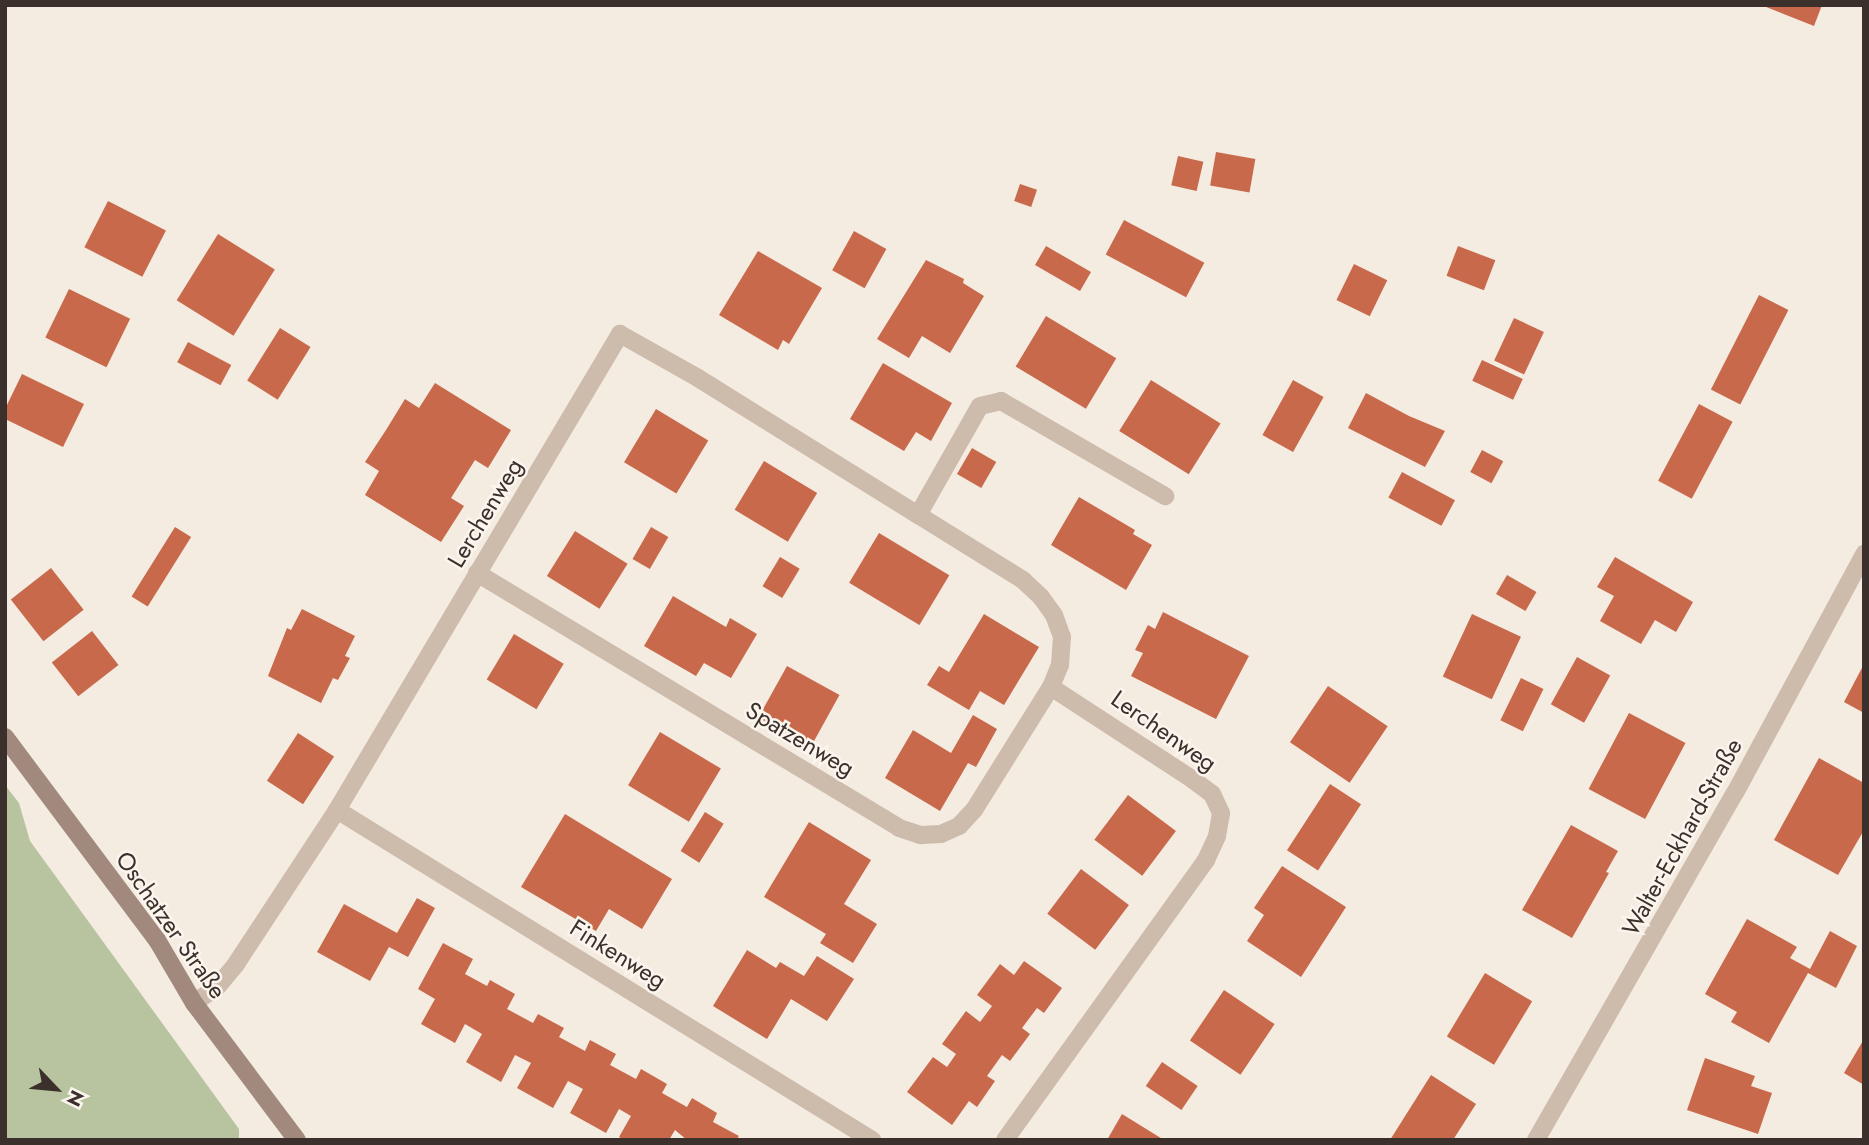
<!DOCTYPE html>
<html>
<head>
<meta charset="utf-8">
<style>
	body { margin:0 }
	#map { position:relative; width:1869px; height:1145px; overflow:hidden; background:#f4ebe1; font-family:Jost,sans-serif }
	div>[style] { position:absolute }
	.green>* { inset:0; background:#b8c4a0 }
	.building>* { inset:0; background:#c8694b; transform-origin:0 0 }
	.minor>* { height:18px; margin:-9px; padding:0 9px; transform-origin:9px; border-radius:9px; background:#cdbbac }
	.secondary>* { height:18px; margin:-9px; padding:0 9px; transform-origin:9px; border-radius:9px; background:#a18a7d }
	span { translate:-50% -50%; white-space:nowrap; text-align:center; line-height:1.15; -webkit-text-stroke:5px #fbf5ee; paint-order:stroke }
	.street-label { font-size:24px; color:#3b302b }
	.frame { position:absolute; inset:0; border:7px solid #3b302b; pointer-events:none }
	.north { position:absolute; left:21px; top:1054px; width:70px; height:70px; -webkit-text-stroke:5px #fbf5ee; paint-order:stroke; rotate:116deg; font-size:19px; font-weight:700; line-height:28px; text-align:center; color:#3b302b }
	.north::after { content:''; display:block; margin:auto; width:24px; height:32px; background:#3b302b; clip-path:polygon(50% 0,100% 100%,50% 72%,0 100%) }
</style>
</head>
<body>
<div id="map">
	<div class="green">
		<i style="clip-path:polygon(5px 785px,19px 803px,30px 841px,239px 1129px,239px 1140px,5px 1140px)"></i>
	</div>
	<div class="building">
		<i style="clip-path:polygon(1761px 5px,1822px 5px,1814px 26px)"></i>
		<i style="left:1216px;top:152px;width:40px;height:34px;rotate:10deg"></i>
		<i style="left:1178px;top:156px;width:26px;height:30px;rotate:13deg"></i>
		<i style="left:1020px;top:184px;width:18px;height:18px;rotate:19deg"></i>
		<i style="left:108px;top:201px;width:65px;height:52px;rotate:27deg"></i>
		<i style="left:1124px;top:220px;width:91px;height:39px;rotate:28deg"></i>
		<i style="left:854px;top:231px;width:37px;height:45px;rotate:29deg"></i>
		<i style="left:218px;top:234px;width:67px;height:78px;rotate:32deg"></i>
		<i style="left:1046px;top:246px;width:52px;height:22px;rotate:30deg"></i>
		<i style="left:1458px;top:246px;width:40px;height:32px;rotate:21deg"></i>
		<i style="clip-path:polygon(758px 251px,822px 288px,789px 344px,783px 340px,778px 350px,719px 315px)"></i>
		<i style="clip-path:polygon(926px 260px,964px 279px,963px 283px,984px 296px,950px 353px,922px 336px,909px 358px,877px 339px)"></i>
		<i style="left:1354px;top:264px;width:37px;height:40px;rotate:26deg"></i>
		<i style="left:69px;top:289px;width:68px;height:54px;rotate:26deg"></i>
		<i style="left:1759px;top:295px;width:33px;height:106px;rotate:27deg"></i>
		<i style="left:1046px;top:316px;width:82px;height:59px;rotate:31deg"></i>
		<i style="left:1514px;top:318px;width:33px;height:47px;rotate:25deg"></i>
		<i style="left:280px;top:328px;width:36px;height:62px;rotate:32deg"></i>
		<i style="left:188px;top:342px;width:49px;height:23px;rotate:28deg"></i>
		<i style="left:1482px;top:360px;width:45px;height:23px;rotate:25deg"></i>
		<i style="clip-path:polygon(883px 363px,952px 403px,931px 441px,916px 432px,904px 451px,850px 419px)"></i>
		<i style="clip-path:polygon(22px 374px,84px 404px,63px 447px,5px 419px,5px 409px)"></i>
		<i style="left:1151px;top:380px;width:82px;height:60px;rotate:32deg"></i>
		<i style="left:1293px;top:380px;width:35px;height:63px;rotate:29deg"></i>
		<i style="clip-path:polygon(435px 383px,511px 430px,488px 468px,475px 460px,451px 498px,464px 506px,441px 542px,365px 495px,379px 471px,365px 462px,386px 430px,405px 399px,419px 408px)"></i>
		<i style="clip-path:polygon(1366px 393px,1409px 416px,1445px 431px,1425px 467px,1348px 428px)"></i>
		<i style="left:1699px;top:404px;width:38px;height:87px;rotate:28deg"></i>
		<i style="left:656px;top:409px;width:61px;height:62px;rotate:31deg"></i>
		<i style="left:972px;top:448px;width:28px;height:30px;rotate:30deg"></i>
		<i style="left:1482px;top:450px;width:24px;height:25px;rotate:28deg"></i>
		<i style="left:764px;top:461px;width:62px;height:57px;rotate:31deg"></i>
		<i style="left:1402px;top:472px;width:60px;height:29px;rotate:28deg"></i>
		<i style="clip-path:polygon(1079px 497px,1135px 530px,1133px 534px,1152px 545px,1126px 590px,1051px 545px)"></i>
		<i style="left:175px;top:527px;width:19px;height:82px;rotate:32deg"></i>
		<i style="left:651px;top:527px;width:20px;height:37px;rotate:30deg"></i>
		<i style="left:575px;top:531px;width:62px;height:53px;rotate:32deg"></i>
		<i style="left:879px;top:533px;width:82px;height:58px;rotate:31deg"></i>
		<i style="left:780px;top:557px;width:23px;height:34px;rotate:31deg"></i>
		<i style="clip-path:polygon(1615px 557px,1693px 602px,1676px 632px,1655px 620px,1641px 644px,1600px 621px,1614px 596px,1597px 587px)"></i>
		<i style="left:51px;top:568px;width:53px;height:51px;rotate:52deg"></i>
		<i style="left:1507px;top:575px;width:34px;height:22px;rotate:30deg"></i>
		<i style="clip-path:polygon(673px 596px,726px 627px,730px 618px,757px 634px,731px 678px,704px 663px,696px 676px,644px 646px)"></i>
		<i style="clip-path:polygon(302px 609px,355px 636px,345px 656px,350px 658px,338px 680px,333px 678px,321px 703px,268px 676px,287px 628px,291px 630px)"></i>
		<i style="clip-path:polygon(1163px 612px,1249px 656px,1216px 719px,1131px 676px,1143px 653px,1135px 650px,1148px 625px,1155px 629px)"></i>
		<i style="clip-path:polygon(984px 614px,1039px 647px,1004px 705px,980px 691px,969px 710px,927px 685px,939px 666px,949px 672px)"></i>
		<i style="left:1472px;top:614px;width:54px;height:69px;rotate:25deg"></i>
		<i style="left:92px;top:631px;width:43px;height:51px;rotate:52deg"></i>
		<i style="left:514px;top:634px;width:58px;height:53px;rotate:31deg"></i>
		<i style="left:1577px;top:657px;width:38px;height:54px;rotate:29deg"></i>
		<i style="clip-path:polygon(1864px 664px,1864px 713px,1844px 702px)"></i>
		<i style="left:787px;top:666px;width:60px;height:59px;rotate:29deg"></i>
		<i style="left:1521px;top:678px;width:25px;height:47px;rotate:26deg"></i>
		<i style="left:1328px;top:686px;width:72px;height:68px;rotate:34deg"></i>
		<i style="left:1629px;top:713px;width:64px;height:86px;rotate:28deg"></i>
		<i style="clip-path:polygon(973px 715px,997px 729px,976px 767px,968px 763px,940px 811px,885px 778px,913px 730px,951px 753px)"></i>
		<i style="left:660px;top:732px;width:71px;height:62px;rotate:31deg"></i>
		<i style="left:298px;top:733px;width:43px;height:57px;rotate:33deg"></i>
		<i style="clip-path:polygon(1819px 758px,1864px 783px,1864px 830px,1838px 875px,1774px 840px)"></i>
		<i style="left:1330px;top:784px;width:37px;height:79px;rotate:33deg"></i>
		<i style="left:1128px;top:795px;width:60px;height:56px;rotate:37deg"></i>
		<i style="left:705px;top:812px;width:22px;height:46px;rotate:32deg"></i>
		<i style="clip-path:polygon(565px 814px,672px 879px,642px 929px,609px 909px,596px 931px,521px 887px)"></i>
		<i style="clip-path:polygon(809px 822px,871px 860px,844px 904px,877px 924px,853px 963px,820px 943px,826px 934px,764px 897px)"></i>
		<i style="clip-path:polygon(1571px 825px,1618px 851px,1606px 872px,1609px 873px,1572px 938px,1522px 910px)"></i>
		<i style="clip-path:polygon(1282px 866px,1346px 907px,1301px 977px,1247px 941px,1264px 915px,1254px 908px)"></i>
		<i style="left:1081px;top:869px;width:60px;height:56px;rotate:37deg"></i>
		<i style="clip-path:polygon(417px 898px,435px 908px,408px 957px,389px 947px,370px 981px,317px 952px,344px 904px,397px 933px)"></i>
		<i style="clip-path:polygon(1747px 919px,1797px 947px,1790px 958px,1810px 969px,1830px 931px,1857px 946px,1836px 988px,1808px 973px,1769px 1043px,1731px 1022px,1737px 1012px,1705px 994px)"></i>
		<i style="clip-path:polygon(443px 943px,473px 959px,465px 974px,487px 986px,490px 980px,515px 994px,507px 1009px,533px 1023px,538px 1014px,564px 1028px,559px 1037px,585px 1051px,590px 1040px,616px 1054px,610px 1065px,636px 1079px,641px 1069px,667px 1084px,662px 1093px,687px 1107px,692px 1098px,717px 1113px,713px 1122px,739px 1136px,736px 1140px,687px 1140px,675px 1130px,669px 1140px,624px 1140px,619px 1137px,631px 1116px,619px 1109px,606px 1133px,570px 1113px,583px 1089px,568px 1081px,553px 1108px,517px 1088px,531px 1063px,515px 1055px,501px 1082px,466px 1062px,482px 1034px,465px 1024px,455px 1043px,421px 1024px,435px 999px,418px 989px)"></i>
		<i style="clip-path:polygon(747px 950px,776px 968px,780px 962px,804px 976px,817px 956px,854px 979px,827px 1021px,791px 999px,767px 1039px,713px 1006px)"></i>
		<i style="clip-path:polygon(1024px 961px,1062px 988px,1044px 1013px,1037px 1008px,1022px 1028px,1030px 1034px,1010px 1061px,1002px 1055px,987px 1076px,995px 1081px,977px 1107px,969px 1101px,952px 1125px,907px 1092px,933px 1057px,947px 1067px,956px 1054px,942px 1044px,966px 1011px,980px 1022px,992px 1006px,977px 995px,1000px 964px,1014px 975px)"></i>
		<i style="left:1485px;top:973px;width:55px;height:74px;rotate:31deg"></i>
		<i style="left:1224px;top:990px;width:61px;height:61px;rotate:34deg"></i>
		<i style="clip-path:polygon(1864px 1039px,1864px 1085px,1844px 1073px)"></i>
		<i style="clip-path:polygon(1705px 1058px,1755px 1076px,1751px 1086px,1772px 1093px,1758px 1134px,1687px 1110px)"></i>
		<i style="left:1162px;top:1062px;width:43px;height:29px;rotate:34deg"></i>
		<i style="clip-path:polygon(1431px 1075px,1476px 1104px,1453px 1140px,1390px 1140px)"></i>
		<i style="clip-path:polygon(1122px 1114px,1164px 1140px,1107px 1140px)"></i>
	</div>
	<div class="minor">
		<i style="left:477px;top:573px;width:493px;rotate:31.1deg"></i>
		<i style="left:899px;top:828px;width:23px;rotate:18deg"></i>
		<i style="left:921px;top:835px;width:20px;rotate:-3deg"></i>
		<i style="left:941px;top:834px;width:20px;rotate:-24deg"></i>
		<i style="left:959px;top:826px;width:22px;rotate:-47deg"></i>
		<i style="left:974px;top:810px;width:145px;rotate:-58deg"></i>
		<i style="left:337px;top:810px;width:629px;rotate:31.67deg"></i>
		<i style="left:194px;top:1003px;width:28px;rotate:-35deg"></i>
		<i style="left:217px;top:987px;width:30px;rotate:-50deg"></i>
		<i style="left:236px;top:964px;width:184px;rotate:-56.7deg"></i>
		<i style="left:337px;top:810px;width:554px;rotate:-59.27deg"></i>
		<i style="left:620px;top:334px;width:90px;rotate:29.4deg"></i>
		<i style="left:698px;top:378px;width:259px;rotate:31.9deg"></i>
		<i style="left:1005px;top:1140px;width:345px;rotate:-54.3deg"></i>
		<i style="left:1206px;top:860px;width:26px;rotate:-65deg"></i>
		<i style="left:1217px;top:836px;width:23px;rotate:-80deg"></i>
		<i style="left:1221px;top:813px;width:21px;rotate:-115deg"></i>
		<i style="left:1212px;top:794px;width:25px;rotate:-143deg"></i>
		<i style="left:1192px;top:779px;width:168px;rotate:-146.9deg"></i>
		<i style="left:1051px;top:687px;width:24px;rotate:-68deg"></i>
		<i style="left:1060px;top:665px;width:28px;rotate:-86deg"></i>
		<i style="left:1062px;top:637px;width:23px;rotate:-110deg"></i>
		<i style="left:1054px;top:615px;width:22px;rotate:-126deg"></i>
		<i style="left:1041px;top:597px;width:25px;rotate:-137deg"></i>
		<i style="left:1023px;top:580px;width:123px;rotate:-148.2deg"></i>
		<i style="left:918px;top:515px;width:125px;rotate:-60.4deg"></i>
		<i style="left:980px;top:406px;width:22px;rotate:-13deg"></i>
		<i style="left:1001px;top:401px;width:190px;rotate:30.1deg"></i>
		<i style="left:1536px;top:1140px;width:400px;rotate:-60.2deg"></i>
		<i style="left:1735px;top:793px;width:272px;rotate:-61.6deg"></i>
	</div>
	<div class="secondary">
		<i style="left:5px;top:737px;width:254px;rotate:53.2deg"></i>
		<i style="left:157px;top:940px;width:73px;rotate:59.6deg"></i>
		<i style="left:194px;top:1003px;width:171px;rotate:53.1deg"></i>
	</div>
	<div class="street-label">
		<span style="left:485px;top:513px;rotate:-59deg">Lerchenweg</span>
		<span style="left:1164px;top:731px;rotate:35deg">Lerchenweg</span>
		<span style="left:800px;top:739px;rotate:31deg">Spatzenweg</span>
		<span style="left:1682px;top:837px;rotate:-61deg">Walter-Eckhard-Straße</span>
		<span style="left:171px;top:925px;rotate:55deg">Oschatzer Straße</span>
		<span style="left:618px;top:954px;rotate:32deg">Finkenweg</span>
	</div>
	<div class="frame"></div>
	<div class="north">N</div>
</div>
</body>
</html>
